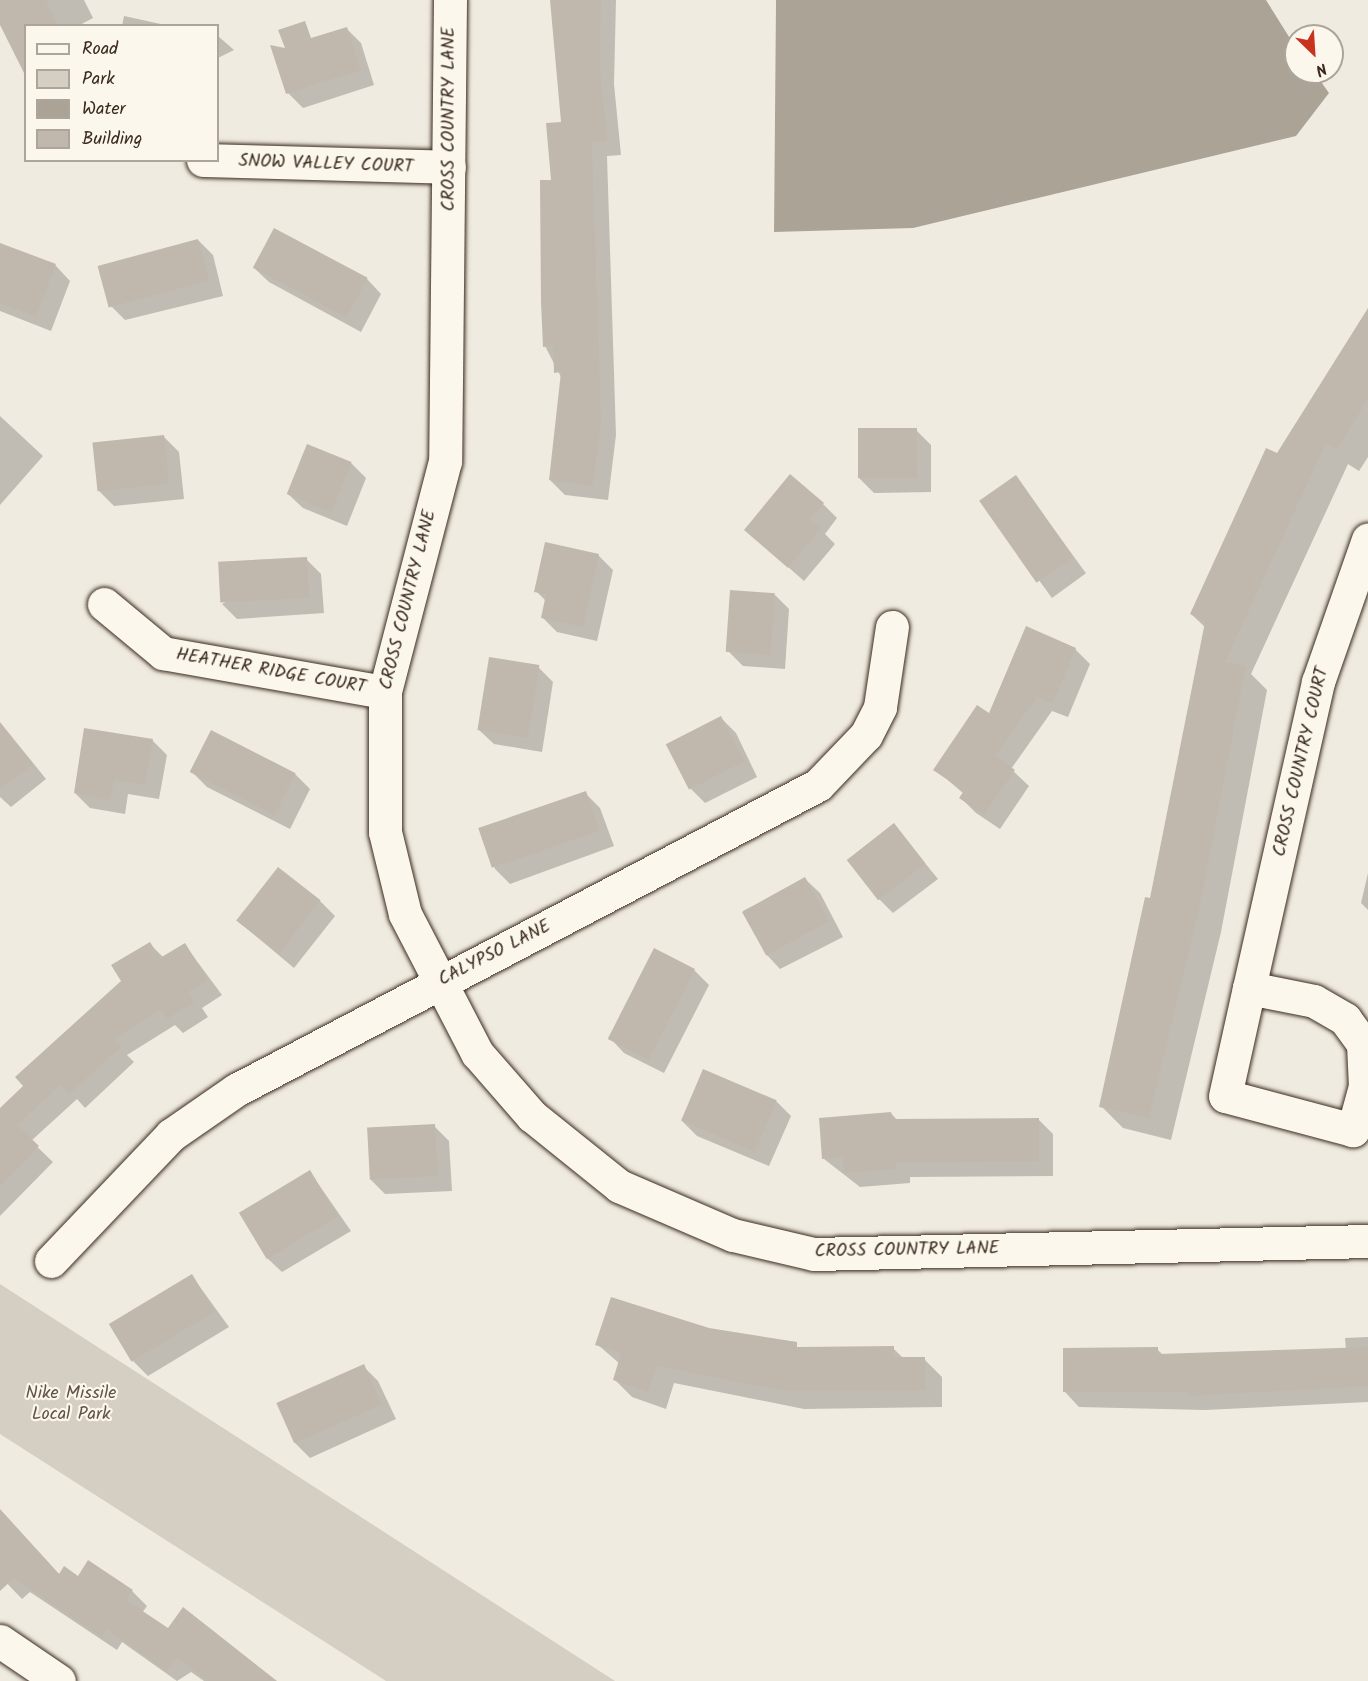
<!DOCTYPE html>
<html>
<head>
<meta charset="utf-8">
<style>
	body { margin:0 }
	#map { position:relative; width:1368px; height:1681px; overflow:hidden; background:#f0ebe0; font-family:Kalam,sans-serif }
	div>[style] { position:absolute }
	.green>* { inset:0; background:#d5cec3 }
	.water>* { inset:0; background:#aca397 }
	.shadow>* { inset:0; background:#0003; transform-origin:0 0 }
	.building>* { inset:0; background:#c0b8ad; transform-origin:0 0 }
	.roads { filter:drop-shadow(0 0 2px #3b2a1e) drop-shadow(0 0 2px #3b2a1e) }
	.street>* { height:33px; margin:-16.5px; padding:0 16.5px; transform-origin:16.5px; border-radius:16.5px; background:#fbf7ec }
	span { translate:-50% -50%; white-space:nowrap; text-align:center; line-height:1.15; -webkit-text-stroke:4.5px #fbf7ec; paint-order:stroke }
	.street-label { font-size:18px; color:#3b2a1e }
	.park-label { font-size:18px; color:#625347 }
	.legend { position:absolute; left:24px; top:24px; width:195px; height:138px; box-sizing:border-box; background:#fbf7ec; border:2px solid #aea59a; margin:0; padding:8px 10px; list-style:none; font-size:18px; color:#3b2a1e }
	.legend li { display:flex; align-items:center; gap:12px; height:30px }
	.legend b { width:30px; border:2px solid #aea59a }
	.north { position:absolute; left:1284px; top:24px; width:60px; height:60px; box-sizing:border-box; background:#fbf7ec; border:2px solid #aea59a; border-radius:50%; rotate:155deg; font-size:16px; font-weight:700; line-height:24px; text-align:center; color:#3b2a1e }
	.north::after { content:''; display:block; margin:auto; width:21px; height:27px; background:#c8321e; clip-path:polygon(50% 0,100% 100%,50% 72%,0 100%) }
</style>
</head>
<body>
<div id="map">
	<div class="green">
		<i style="clip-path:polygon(0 1284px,615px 1681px,386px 1681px,0 1434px)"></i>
	</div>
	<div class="water">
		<i style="clip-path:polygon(776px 0,1266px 0,1296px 48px,1296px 72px,1314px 72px,1329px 93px,1296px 136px,913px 228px,774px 232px)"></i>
	</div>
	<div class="shadow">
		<i style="clip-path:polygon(0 0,84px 0,93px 18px,78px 26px,0 21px)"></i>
		<i style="clip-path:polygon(552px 0,616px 0,614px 84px,621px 155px,607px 156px,616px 435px,608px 500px,565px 495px,550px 480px,562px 379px,545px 346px,552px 181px,562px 124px)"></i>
		<i style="clip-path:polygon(124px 16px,170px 26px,122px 26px)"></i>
		<i style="clip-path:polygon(346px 28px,361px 43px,374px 85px,303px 108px,288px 93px)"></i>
		<i style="clip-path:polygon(218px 36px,234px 50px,218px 58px)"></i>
		<i style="clip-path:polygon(275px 230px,367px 279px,381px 294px,361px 332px,269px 282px,254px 268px)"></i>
		<i style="clip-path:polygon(198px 240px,213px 255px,223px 296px,125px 320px,110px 305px)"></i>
		<i style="clip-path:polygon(0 244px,56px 266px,70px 281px,51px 331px,0 311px)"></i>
		<i style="clip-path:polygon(1368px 311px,1368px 457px,1359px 471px,1348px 464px,1251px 674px,1267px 690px,1221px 932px,1171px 1140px,1123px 1128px,1101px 1106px,1151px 900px,1206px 628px,1191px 614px,1278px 455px)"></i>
		<i style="clip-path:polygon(0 416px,43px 456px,0 505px)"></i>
		<i style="clip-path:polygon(916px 430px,931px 445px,931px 492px,874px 493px,859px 478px)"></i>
		<i style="clip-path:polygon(164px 437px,179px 452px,184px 499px,114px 506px,99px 491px)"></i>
		<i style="clip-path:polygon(351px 463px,366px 478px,347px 526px,303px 508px,288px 494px)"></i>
		<i style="left:1016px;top:477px;width:119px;height:42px;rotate:54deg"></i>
		<i style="clip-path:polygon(823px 504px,837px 518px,825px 534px,835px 544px,804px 581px,746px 530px)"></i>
		<i style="clip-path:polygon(598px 555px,613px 570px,597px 641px,557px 632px,542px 617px,546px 601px,536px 591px)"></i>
		<i style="clip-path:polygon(306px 559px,321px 574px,324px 613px,237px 619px,222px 604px)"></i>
		<i style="clip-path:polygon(775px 595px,789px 609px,785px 669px,743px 666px,728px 651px)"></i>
		<i style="clip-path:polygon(1075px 649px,1090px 664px,1068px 717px,1052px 711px,1011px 769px,1029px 786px,1000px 829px,976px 813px,961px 798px,964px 794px,935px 769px,989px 716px)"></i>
		<i style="clip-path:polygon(538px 667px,553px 682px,542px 752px,494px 744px,479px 730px)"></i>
		<i style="clip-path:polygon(721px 718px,736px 733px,757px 777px,705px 803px,690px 788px)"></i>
		<i style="clip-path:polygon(0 722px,46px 779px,11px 807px,0 797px)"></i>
		<i style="clip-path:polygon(152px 740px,167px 755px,159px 799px,128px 794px,125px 814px,90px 808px,75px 793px)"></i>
		<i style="clip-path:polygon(192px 772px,295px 774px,310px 789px,290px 829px,207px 787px)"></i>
		<i style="clip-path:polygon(585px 793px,600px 808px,614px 846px,510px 884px,495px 869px,481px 831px)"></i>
		<i style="clip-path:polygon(894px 825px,938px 879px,893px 913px,878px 898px)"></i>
		<i style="clip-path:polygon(1368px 873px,1368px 910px,1361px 903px)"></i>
		<i style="clip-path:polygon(805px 879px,820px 893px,843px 937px,780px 969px,766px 954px,743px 911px)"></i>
		<i style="clip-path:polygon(320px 901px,335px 916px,294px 968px,238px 921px)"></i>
		<i style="clip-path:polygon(150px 944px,164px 958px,185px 945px,222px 995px,202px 1008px,208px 1017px,183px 1033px,175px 1025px,127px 1055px,134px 1062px,85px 1108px,77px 1099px,31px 1141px,53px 1162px,0 1216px,0 1111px,123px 981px)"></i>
		<i style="clip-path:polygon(694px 970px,709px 985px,664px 1073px,624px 1053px,610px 1038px)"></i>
		<i style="clip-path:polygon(776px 1101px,791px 1116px,769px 1166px,697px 1136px,682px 1121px)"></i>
		<i style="clip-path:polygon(891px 1113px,897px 1120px,1038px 1119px,1053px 1134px,1053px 1176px,910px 1177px,910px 1183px,860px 1187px,824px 1159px)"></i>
		<i style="clip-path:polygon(434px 1126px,449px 1141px,452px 1191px,385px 1194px,370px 1179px)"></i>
		<i style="clip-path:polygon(310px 1172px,351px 1231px,282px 1272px,267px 1258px)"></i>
		<i style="clip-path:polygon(192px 1276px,229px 1327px,148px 1376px,133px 1361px)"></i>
		<i style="clip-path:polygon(708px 1330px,802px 1349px,893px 1348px,904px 1359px,924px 1359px,942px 1377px,942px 1407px,804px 1409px,674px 1383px,666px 1409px,632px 1397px,615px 1380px,620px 1364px,597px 1344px)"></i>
		<i style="clip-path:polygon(1368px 1337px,1368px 1402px,1205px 1410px,1079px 1407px,1065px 1392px,1157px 1349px,1164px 1356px,1346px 1350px,1345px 1338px)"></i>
		<i style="clip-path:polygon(363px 1366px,378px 1381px,396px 1419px,310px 1458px,295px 1443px)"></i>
		<i style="clip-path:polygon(0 1510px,60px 1575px,132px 1591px,147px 1606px,142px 1613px,168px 1631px,274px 1681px,204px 1681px,191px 1672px,177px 1681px,122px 1642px,117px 1650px,30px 1592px,22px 1599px,0 1576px)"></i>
	</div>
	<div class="building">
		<i style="clip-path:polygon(0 0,46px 0,58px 26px,26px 26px,26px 77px,0 25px)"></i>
		<i style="clip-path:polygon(550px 0,601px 0,600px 68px,607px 141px,592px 142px,601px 420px,593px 486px,549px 480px,561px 372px,554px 373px,553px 346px,543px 347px,541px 302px,540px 180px,551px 180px,546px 123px,561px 122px)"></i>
		<i style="clip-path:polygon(305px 21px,311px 38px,347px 27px,361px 70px,286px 94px,270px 45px,285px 48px,278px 30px)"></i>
		<i style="left:274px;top:228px;width:106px;height:45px;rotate:28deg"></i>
		<i style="left:198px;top:239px;width:43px;height:104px;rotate:75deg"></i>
		<i style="clip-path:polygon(0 243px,56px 264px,36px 317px,0 303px)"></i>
		<i style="clip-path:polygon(1368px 308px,1368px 399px,1337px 449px,1326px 443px,1225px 662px,1246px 666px,1199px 909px,1149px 1118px,1099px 1107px,1145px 897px,1150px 898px,1205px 622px,1190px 614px,1266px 448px,1277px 453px)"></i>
		<i style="left:917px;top:428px;width:50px;height:59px;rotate:90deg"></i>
		<i style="left:164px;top:435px;width:49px;height:72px;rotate:84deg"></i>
		<i style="left:307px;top:444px;width:48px;height:54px;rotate:22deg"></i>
		<i style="clip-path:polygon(790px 474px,824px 503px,810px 519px,821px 528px,788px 568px,744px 530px)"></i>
		<i style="left:1016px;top:475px;width:100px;height:45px;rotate:55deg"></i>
		<i style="clip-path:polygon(545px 542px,599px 554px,583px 627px,541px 618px,546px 594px,534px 592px)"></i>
		<i style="left:307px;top:557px;width:41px;height:89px;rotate:87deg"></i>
		<i style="left:730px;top:590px;width:45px;height:62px;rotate:4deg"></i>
		<i style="clip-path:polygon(1026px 626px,1076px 648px,1053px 703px,1037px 697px,995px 756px,1015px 770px,984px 815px,959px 798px,964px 791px,933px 770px,977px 705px,989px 713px)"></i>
		<i style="left:489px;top:657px;width:51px;height:74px;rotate:9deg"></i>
		<i style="left:721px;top:716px;width:51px;height:62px;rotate:63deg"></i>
		<i style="clip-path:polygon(0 723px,33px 764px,0 789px)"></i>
		<i style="clip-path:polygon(84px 728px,153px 739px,145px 785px,114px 780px,110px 800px,74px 793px)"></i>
		<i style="left:211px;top:730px;width:95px;height:47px;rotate:27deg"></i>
		<i style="left:586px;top:791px;width:42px;height:114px;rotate:71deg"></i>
		<i style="left:894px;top:823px;width:51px;height:60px;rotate:52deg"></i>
		<i style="left:278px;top:867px;width:54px;height:68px;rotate:38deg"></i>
		<i style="left:805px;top:877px;width:50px;height:72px;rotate:61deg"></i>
		<i style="clip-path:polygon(150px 942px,160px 958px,185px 943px,208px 980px,188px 992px,194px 1002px,167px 1019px,161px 1009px,114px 1039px,121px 1047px,69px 1094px,61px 1085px,17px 1125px,39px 1146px,0 1186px,0 1108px,23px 1086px,15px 1077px,121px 981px,111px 965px)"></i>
		<i style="left:654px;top:948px;width:46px;height:102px;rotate:27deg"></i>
		<i style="left:703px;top:1069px;width:80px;height:56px;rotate:23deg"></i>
		<i style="clip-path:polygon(891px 1112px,892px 1119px,1039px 1118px,1039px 1161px,896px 1163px,896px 1169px,844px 1173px,843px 1157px,822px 1159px,819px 1118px)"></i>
		<i style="left:435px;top:1124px;width:52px;height:68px;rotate:87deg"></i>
		<i style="left:310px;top:1170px;width:54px;height:83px;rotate:59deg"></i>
		<i style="left:192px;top:1274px;width:44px;height:97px;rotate:59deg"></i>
		<i style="clip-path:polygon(611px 1297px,709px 1328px,797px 1342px,797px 1347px,894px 1346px,894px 1357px,925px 1357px,925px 1390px,785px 1391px,657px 1366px,648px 1392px,613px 1380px,621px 1353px,595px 1345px)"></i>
		<i style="clip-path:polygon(1158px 1347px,1158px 1354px,1368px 1347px,1368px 1386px,1189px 1396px,1189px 1392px,1063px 1392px,1063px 1348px)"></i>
		<i style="left:364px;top:1364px;width:44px;height:96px;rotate:66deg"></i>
		<i style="clip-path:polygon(0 1509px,59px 1574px,64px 1566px,78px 1576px,88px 1560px,133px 1590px,126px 1600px,168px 1628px,183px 1607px,277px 1681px,208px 1681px,176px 1658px,166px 1671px,107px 1629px,102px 1637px,14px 1578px,0 1591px)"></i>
	</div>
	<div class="roads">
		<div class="street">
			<i style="left:450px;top:0;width:461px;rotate:90.6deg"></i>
			<i style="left:445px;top:461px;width:239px;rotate:104.6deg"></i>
			<i style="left:385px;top:692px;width:140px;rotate:90deg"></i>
			<i style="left:385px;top:832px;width:84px;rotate:76.3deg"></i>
			<i style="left:405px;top:914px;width:157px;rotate:62.6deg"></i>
			<i style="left:477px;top:1053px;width:84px;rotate:48.9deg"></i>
			<i style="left:532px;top:1116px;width:112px;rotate:38.8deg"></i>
			<i style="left:619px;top:1186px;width:124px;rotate:23.3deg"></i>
			<i style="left:733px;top:1235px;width:83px;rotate:13.2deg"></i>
			<i style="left:814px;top:1254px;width:554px;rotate:-1.34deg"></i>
			<i style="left:203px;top:160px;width:246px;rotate:1.6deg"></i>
			<i style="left:104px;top:604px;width:77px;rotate:39.7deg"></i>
			<i style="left:163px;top:653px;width:225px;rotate:10deg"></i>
			<i style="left:1249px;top:988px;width:66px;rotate:11.3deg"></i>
			<i style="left:1314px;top:1001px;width:36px;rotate:30deg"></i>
			<i style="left:1345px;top:1019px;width:31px;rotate:54deg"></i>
			<i style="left:1363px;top:1044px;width:42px;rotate:87.3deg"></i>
			<i style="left:1365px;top:1086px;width:46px;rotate:105.3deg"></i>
			<i style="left:1353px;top:1130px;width:132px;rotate:-165.1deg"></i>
			<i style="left:1225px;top:1096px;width:111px;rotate:-77.5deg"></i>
			<i style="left:1249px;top:988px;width:314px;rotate:-77.3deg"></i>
			<i style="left:1318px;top:682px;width:151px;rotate:-70.7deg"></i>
			<i style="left:51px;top:1261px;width:174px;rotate:-46.4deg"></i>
			<i style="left:171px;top:1135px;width:79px;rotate:-34.7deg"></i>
			<i style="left:236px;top:1090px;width:657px;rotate:-27.66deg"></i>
			<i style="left:818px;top:785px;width:69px;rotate:-46.2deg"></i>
			<i style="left:866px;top:735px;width:31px;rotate:-63deg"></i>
			<i style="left:880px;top:707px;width:81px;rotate:-81.5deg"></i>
			<i style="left:0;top:1641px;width:71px;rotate:34.1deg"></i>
		</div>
	</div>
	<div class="street-label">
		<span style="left:450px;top:119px;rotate:-90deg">CROSS COUNTRY LANE</span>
		<span style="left:326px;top:165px;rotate:2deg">SNOW VALLEY COURT</span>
		<span style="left:409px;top:600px;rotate:-76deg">CROSS COUNTRY LANE</span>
		<span style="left:271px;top:672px;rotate:10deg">HEATHER RIDGE COURT</span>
		<span style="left:1302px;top:762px;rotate:-77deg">CROSS COUNTRY COURT</span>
		<span style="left:495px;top:954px;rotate:-27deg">CALYPSO LANE</span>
		<span style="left:907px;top:1251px;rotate:-1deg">CROSS COUNTRY LANE</span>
	</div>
	<div class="park-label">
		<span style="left:71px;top:1405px">Nike Missile<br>Local Park</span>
	</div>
	<ul class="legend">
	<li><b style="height:8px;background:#fbf7ec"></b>Road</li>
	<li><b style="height:16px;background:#d5cec3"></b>Park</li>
	<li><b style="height:16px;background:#aca397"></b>Water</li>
	<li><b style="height:16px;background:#c0b8ad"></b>Building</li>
	</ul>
	<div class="north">N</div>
</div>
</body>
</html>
